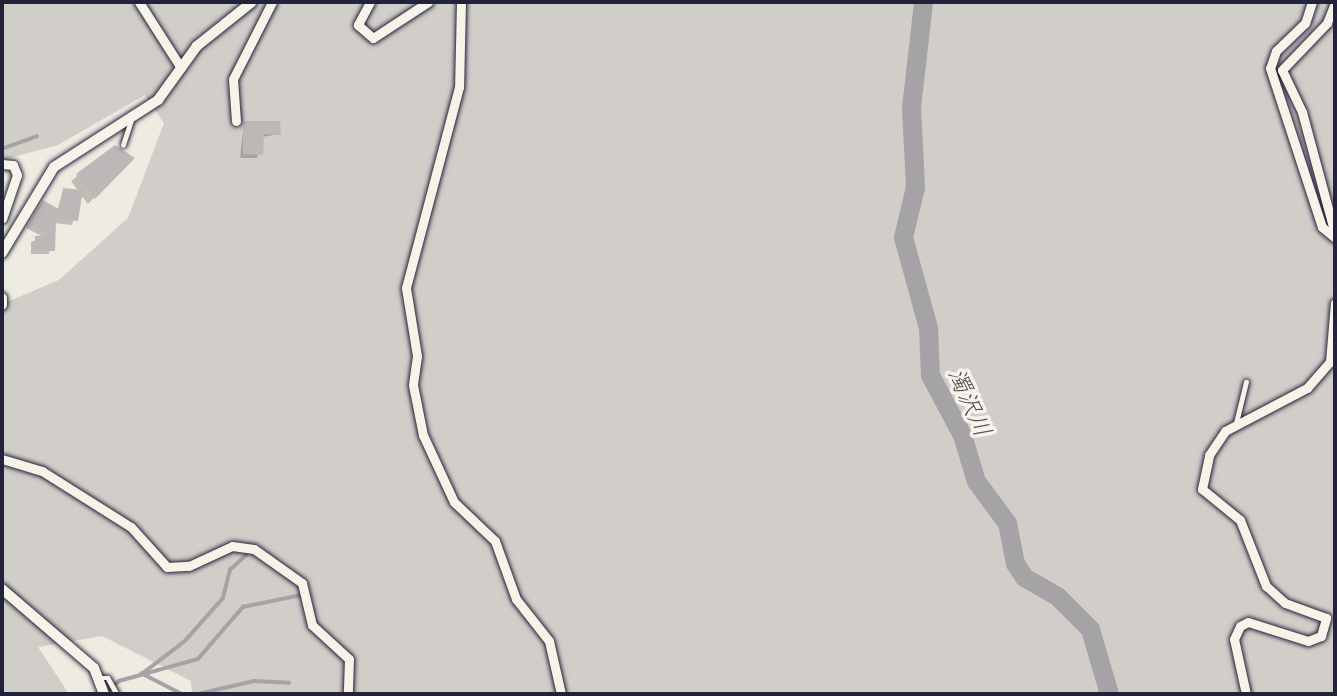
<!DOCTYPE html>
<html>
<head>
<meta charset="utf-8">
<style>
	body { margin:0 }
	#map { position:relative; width:1337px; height:696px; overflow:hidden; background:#eeebe1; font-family:"Playpen Sans","Klee One",sans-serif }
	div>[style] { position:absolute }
	.green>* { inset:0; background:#d1cdc9 }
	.shadow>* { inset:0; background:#0003 }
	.stream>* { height:3.5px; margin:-1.75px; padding:0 1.75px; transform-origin:1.75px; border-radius:1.75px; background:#a6a3a6 }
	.river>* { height:19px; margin:-9.5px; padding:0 9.5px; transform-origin:9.5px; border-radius:9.5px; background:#a6a3a6 }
	.building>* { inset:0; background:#bbb8b7 }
	.roads { filter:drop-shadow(0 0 2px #22223b) drop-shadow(0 0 2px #22223b) }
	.service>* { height:4.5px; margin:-2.25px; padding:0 2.25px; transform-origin:2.25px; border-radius:2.25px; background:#f7f3e8 }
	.minor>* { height:9px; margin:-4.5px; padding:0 4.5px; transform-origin:4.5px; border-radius:4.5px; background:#f7f3e8 }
	.tertiary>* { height:10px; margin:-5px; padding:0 5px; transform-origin:5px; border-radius:5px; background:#f7f3e8 }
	span { translate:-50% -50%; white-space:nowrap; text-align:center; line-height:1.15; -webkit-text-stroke:7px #f7f3e8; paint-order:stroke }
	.water-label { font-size:24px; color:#504f60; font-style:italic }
	.frame { position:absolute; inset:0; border:4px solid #22223b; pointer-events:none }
</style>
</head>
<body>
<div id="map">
	<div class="green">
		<i style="clip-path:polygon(2px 2px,1335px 2px,1335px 694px,192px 694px,191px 681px,102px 636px,38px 647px,69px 694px,2px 694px,2px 304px,59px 280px,128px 218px,164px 123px,145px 95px,58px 145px,2px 160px)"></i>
	</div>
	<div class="shadow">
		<i style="clip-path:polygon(244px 122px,279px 134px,262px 137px,257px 158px,240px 158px)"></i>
		<i style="clip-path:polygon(115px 147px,132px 158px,88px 204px,80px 194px,72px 225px,54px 223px,49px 254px,31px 254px,31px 242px,44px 237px,26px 228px,39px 206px,57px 211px,63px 190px,79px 192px,71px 181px)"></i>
	</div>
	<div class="stream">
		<i style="left:2px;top:149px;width:37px;rotate:-20deg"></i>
		<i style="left:106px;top:692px;width:17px;rotate:-40deg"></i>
		<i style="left:119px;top:681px;width:82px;rotate:-15.6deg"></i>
		<i style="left:198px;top:659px;width:69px;rotate:-49.1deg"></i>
		<i style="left:243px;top:607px;width:59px;rotate:-11.7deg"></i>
		<i style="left:181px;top:694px;width:44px;rotate:-152.9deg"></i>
		<i style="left:142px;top:674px;width:54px;rotate:-37.5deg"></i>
		<i style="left:185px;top:641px;width:57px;rotate:-48.5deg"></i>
		<i style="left:223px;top:598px;width:29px;rotate:-76deg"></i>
		<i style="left:230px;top:570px;width:23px;rotate:-43deg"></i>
		<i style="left:198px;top:694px;width:57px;rotate:-13.1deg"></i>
		<i style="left:254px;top:681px;width:35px;rotate:3deg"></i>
	</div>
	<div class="river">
		<i style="left:923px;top:2px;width:106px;rotate:96.5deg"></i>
		<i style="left:911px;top:107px;width:80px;rotate:87.1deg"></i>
		<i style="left:915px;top:187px;width:51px;rotate:103.5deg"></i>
		<i style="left:903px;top:237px;width:94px;rotate:74.6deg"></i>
		<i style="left:928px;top:328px;width:47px;rotate:87.6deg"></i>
		<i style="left:930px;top:375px;width:68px;rotate:61.9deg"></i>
		<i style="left:962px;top:435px;width:48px;rotate:73.1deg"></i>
		<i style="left:976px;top:481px;width:52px;rotate:53.6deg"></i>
		<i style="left:1007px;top:523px;width:41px;rotate:78.7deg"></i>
		<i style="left:1015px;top:563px;width:17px;rotate:57deg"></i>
		<i style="left:1024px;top:577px;width:39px;rotate:30deg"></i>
		<i style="left:1058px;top:597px;width:45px;rotate:45deg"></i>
		<i style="left:1090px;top:629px;width:68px;rotate:73.7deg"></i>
	</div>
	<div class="building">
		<i style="clip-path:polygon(243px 121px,280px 121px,281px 135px,264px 134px,263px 155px,243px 154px)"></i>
		<i style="clip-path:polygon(115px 145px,135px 158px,95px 199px,76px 174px)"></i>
		<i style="clip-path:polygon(63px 188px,83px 190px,78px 221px,56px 219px,55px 251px,35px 251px,35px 236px,51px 235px,29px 224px,43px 200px,60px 210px)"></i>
	</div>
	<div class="roads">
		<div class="service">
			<i style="left:123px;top:145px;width:29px;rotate:-72deg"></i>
			<i style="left:1236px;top:423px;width:42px;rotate:-76.3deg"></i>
			<i style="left:100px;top:678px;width:8px"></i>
			<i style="left:108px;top:678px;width:18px;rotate:61deg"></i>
		</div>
		<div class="minor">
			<i style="left:139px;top:2px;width:78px;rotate:57.5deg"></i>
			<i style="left:370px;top:2px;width:26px;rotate:118deg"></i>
			<i style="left:358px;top:25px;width:20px;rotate:41deg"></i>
			<i style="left:373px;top:38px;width:66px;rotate:-33.2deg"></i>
			<i style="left:461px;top:2px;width:85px;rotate:91.3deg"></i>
			<i style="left:459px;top:87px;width:208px;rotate:104.8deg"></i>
			<i style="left:406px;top:288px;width:69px;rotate:80.8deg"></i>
			<i style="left:417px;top:356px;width:29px;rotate:98deg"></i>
			<i style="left:413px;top:385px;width:51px;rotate:78.7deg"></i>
			<i style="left:423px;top:435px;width:74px;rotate:65.2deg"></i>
			<i style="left:454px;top:502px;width:57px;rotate:43.6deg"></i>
			<i style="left:495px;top:541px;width:62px;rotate:70.1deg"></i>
			<i style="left:516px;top:599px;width:53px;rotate:51.8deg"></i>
			<i style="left:549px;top:641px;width:54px;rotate:77.2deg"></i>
			<i style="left:1312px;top:2px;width:22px;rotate:108deg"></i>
			<i style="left:1305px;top:23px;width:40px;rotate:136deg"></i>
			<i style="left:1276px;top:51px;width:18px;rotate:109deg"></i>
			<i style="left:1270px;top:68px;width:167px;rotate:71.9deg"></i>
			<i style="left:1322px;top:227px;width:17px;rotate:40deg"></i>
			<i style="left:1335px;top:3px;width:22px;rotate:112deg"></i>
			<i style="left:1327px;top:23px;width:65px;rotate:133.8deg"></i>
			<i style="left:1282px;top:70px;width:47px;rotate:64.5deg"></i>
			<i style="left:1302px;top:112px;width:126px;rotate:74.9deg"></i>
			<i style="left:236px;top:121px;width:42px;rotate:-94.1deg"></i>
			<i style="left:233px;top:79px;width:86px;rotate:-63.1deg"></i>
			<i style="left:2px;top:164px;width:11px;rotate:5deg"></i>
			<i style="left:13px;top:165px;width:11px;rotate:68deg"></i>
			<i style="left:17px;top:175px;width:46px;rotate:108.8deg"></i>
			<i style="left:2px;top:459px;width:42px;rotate:16.7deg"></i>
			<i style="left:42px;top:471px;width:105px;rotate:32.2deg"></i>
			<i style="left:131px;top:527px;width:54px;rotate:48deg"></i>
			<i style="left:167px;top:567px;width:22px;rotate:-3deg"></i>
			<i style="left:189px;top:566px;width:47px;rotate:-24.9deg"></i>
			<i style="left:232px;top:546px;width:22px;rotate:8deg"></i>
			<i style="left:254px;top:549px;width:59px;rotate:35.3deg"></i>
			<i style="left:302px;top:583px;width:43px;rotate:76.6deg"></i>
			<i style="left:312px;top:625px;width:50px;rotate:42.6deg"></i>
			<i style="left:349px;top:659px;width:35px;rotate:92deg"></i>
			<i style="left:1246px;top:694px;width:56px;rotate:-102.3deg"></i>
			<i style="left:1234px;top:639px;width:14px;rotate:-65deg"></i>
			<i style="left:1240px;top:626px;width:9px;rotate:-27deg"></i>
			<i style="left:1248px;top:622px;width:63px;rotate:17.6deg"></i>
			<i style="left:1308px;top:641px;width:14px;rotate:-21deg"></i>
			<i style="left:1321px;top:636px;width:19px;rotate:-74deg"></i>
			<i style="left:1326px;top:618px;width:44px;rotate:-159.9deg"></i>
			<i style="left:1285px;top:603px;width:25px;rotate:-138deg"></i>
			<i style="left:1266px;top:586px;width:71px;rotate:-111.5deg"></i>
			<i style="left:1240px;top:520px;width:49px;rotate:-140.8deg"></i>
			<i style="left:1202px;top:489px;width:35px;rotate:-78deg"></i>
			<i style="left:1209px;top:455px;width:29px;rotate:-56deg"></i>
			<i style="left:1225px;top:431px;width:93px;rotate:-27.7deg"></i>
			<i style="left:1307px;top:388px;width:35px;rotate:-49deg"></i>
			<i style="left:1330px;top:362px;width:59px;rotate:-85.2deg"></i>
		</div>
		<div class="tertiary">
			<i style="left:2px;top:253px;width:100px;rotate:-58.8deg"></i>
			<i style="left:54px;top:167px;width:124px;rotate:-32.8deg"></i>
			<i style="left:158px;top:100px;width:67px;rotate:-54.2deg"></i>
			<i style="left:197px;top:46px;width:70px;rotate:-38.7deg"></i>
			<i style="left:2px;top:298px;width:7px;rotate:90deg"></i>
			<i style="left:2px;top:589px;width:121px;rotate:40.7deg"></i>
			<i style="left:94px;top:668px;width:28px;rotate:69deg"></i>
		</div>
	</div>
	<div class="water-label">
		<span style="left:971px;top:402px;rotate:66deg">濁沢川</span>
	</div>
	<div class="frame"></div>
</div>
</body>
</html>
